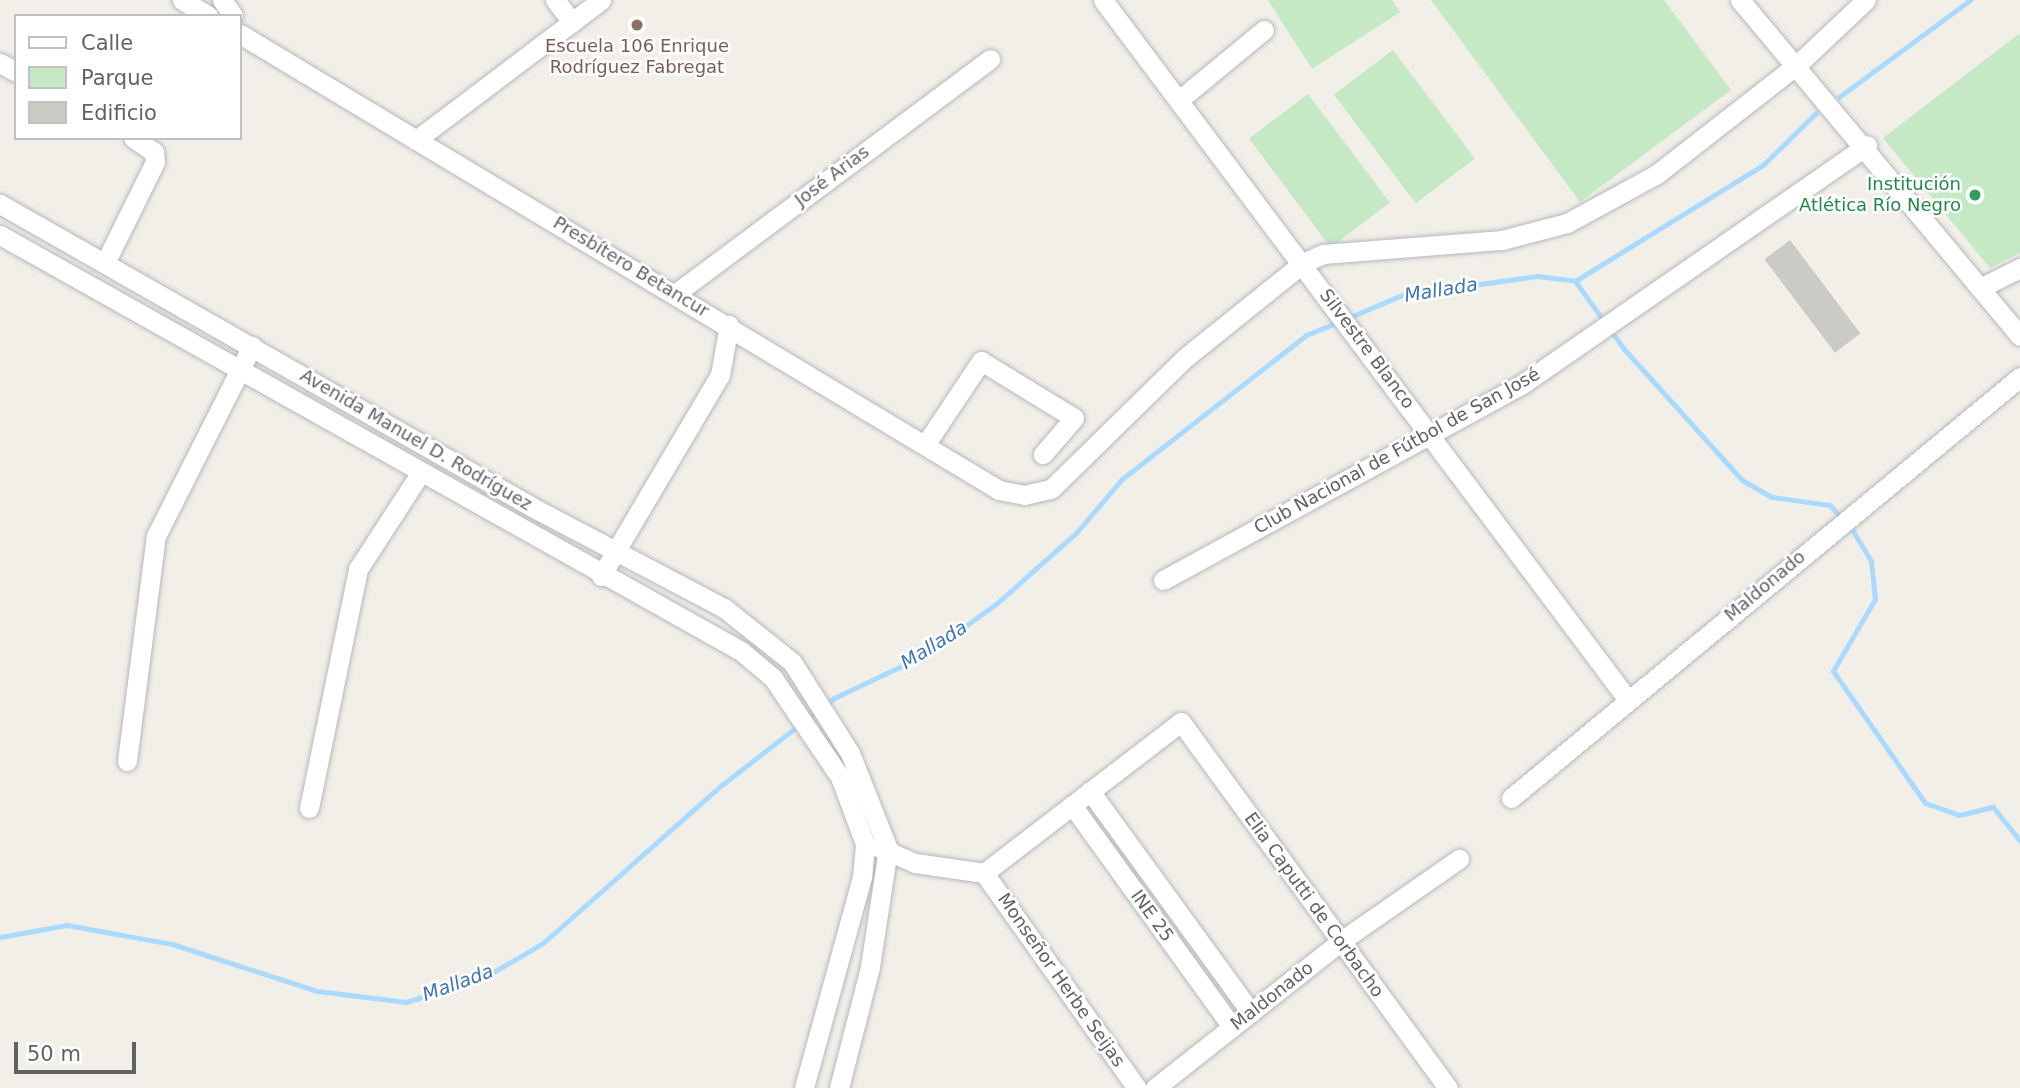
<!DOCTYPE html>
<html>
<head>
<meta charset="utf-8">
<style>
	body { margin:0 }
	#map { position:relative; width:2020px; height:1088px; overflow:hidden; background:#f1efe8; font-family:"DejaVu Sans",sans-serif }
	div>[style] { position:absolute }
	.green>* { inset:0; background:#c5e8c5; transform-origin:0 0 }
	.stream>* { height:5px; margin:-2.5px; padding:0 2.5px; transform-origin:2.5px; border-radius:2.5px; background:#aadaff }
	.building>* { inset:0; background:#cccac5; transform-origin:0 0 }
	.roads { filter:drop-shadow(0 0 2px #b5b8bc) drop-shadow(0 0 2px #b5b8bc) }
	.minor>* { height:19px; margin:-9.5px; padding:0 9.5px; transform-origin:9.5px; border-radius:9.5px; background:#fff }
	.dots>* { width:19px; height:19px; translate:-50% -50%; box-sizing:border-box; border:4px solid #fff; border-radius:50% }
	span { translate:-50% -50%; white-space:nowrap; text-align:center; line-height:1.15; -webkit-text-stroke:5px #fff; paint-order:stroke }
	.education-label { font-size:18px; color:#785e54 }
	.street-label { font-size:18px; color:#5f6368 }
	.leisure-label { font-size:18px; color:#27864d }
	.right { translate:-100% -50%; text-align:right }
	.water-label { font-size:19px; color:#4174aa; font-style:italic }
	.legend { position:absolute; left:14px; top:14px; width:228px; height:126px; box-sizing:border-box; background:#fff; border:2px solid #bfc1c3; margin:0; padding:9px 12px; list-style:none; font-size:21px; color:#5f6368 }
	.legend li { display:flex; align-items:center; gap:14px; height:35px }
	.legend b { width:35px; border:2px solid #bfc1c3 }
	.scale { position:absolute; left:14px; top:1042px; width:122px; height:32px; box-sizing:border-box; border:4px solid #5f6368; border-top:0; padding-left:9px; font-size:21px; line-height:24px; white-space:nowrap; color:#5f6368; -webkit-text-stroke:5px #fff; paint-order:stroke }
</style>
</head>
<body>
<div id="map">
	<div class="green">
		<i style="clip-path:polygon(1268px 0,1392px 0,1400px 12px,1312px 69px)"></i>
		<i style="clip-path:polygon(1431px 0,1664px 0,1731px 90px,1580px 202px)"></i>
		<i style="clip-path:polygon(2020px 33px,2020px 253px,1990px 268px,1883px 138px)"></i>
		<i style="left:1393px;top:50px;width:136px;height:74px;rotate:53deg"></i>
		<i style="left:1308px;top:94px;width:136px;height:74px;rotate:53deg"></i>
	</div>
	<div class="stream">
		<i style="left:1839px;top:97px;width:163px;rotate:-36.5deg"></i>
		<i style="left:1575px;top:281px;width:84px;rotate:54.2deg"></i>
		<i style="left:1624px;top:349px;width:176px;rotate:48deg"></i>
		<i style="left:1742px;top:480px;width:34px;rotate:30deg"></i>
		<i style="left:1772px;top:497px;width:59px;rotate:7.9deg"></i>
		<i style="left:1830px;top:505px;width:35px;rotate:49deg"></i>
		<i style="left:1853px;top:531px;width:35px;rotate:59deg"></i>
		<i style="left:1871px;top:561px;width:38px;rotate:84deg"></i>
		<i style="left:1875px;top:599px;width:83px;rotate:120.3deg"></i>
		<i style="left:1833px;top:671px;width:161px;rotate:55.1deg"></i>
		<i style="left:1925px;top:803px;width:37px;rotate:19deg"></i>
		<i style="left:1960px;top:815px;width:34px;rotate:-14deg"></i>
		<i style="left:1993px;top:807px;width:43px;rotate:51.5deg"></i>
		<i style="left:1348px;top:318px;width:59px;rotate:-23.1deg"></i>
		<i style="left:1402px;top:295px;width:136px;rotate:-8deg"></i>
		<i style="left:1537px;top:276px;width:38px;rotate:7deg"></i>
		<i style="left:1575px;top:281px;width:221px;rotate:-31.7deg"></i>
		<i style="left:1763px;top:165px;width:74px;rotate:-44.5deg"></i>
		<i style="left:0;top:937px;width:68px;rotate:-10.2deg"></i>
		<i style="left:67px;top:925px;width:107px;rotate:10.3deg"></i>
		<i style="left:172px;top:944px;width:152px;rotate:18deg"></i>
		<i style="left:317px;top:991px;width:90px;rotate:7deg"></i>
		<i style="left:406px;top:1002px;width:83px;rotate:-17.6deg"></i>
		<i style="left:485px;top:977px;width:67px;rotate:-30.4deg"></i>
		<i style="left:543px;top:943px;width:240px;rotate:-41.5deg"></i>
		<i style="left:723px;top:784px;width:140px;rotate:-37.8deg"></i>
		<i style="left:834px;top:698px;width:101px;rotate:-25.3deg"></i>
		<i style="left:925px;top:655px;width:87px;rotate:-35.7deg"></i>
		<i style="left:996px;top:604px;width:107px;rotate:-41.6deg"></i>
		<i style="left:1076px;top:533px;width:71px;rotate:-49.6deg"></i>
		<i style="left:1122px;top:479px;width:234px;rotate:-38deg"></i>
		<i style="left:1306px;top:335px;width:35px;rotate:-22deg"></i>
	</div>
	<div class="building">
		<i style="left:1790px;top:240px;width:117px;height:32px;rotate:53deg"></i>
	</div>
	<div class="roads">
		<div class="minor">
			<i style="left:182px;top:0;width:31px;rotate:31deg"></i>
			<i style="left:222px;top:0;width:19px;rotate:55deg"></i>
			<i style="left:555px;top:0;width:28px;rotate:52deg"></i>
			<i style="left:1103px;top:0;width:875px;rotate:53.13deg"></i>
			<i style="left:1740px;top:0;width:437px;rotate:50.2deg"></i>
			<i style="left:240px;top:34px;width:885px;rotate:31deg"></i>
			<i style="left:999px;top:490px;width:25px;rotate:11deg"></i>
			<i style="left:1024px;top:495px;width:28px;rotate:-13deg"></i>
			<i style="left:1051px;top:489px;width:189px;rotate:-44.4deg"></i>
			<i style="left:1186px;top:357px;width:150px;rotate:-38.8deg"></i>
			<i style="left:1303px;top:263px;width:22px;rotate:-24deg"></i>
			<i style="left:1323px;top:254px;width:180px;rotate:-4.5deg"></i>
			<i style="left:1502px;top:240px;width:67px;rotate:-14.7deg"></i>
			<i style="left:1567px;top:223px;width:102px;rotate:-28.6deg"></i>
			<i style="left:1657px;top:174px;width:179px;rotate:-38deg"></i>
			<i style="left:1798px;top:64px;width:93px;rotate:-43.3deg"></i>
			<i style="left:0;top:63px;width:18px;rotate:29deg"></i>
			<i style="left:1179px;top:100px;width:110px;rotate:-39.5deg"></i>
			<i style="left:416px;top:140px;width:232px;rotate:-37.1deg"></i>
			<i style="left:0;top:204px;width:614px;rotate:29.65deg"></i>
			<i style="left:534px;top:508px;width:215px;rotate:27.8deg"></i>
			<i style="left:724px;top:608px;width:87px;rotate:38.5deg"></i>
			<i style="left:792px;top:662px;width:108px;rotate:57.5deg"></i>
			<i style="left:850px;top:753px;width:103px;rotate:68.4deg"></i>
			<i style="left:888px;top:849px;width:119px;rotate:98.7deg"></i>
			<i style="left:870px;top:967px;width:125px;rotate:104.4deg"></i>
			<i style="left:0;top:235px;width:850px;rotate:29.31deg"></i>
			<i style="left:741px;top:651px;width:42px;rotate:40.2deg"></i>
			<i style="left:773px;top:678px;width:120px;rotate:55.9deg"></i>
			<i style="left:840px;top:777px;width:72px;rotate:69.5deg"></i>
			<i style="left:865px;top:844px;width:33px;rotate:95deg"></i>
			<i style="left:862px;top:877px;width:219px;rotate:105.4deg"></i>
			<i style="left:105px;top:263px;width:113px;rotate:-63.7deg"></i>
			<i style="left:155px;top:162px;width:10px;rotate:-96deg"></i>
			<i style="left:154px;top:152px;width:25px;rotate:-146deg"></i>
			<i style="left:1980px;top:288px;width:45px;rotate:-26.6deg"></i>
			<i style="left:675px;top:294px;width:393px;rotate:-36.7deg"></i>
			<i style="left:925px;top:445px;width:101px;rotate:-56.3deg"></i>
			<i style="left:981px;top:361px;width:109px;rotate:31.5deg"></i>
			<i style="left:1074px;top:418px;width:48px;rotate:130.7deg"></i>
			<i style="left:601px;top:576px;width:234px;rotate:-59.4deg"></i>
			<i style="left:720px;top:375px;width:51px;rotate:-79.8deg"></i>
			<i style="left:1163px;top:580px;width:408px;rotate:-28.6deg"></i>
			<i style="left:1521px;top:385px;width:421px;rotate:-34.7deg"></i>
			<i style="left:127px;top:761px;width:227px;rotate:-82.7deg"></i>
			<i style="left:156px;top:536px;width:213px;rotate:-63.2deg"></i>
			<i style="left:1090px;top:791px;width:274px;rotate:54deg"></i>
			<i style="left:1511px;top:798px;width:661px;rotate:-39.59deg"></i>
			<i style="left:1072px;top:805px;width:274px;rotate:54.2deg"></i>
			<i style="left:309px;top:808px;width:244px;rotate:-78.4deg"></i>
			<i style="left:358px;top:569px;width:112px;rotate:-57deg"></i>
			<i style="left:878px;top:847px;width:40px;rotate:23.4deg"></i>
			<i style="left:915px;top:863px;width:70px;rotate:8.2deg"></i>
			<i style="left:984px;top:873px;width:248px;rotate:-37.5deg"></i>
			<i style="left:1181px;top:722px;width:453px;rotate:53.9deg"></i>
			<i style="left:984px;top:873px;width:264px;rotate:54.6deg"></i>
			<i style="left:1155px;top:1088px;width:237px;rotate:-38.3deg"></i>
			<i style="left:1341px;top:941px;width:144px;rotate:-34.8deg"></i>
		</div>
	</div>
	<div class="dots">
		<i style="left:637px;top:25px;background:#8d6e63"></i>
		<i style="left:1975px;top:195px;background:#2e9e5b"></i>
	</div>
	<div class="education-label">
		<span style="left:637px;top:57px">Escuela 106 Enrique<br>Rodríguez Fabregat</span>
	</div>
	<div class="street-label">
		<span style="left:832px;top:176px;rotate:-37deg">José Arias</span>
		<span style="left:631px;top:267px;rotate:31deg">Presbítero Betancur</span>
		<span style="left:1367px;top:349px;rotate:53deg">Silvestre Blanco</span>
		<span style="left:416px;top:440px;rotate:30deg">Avenida Manuel D. Rodríguez</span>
		<span style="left:1397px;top:451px;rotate:-29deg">Club Nacional de Fútbol de San José</span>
		<span style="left:1765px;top:586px;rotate:-40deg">Maldonado</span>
		<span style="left:1314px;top:905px;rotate:54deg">Elia Caputti de Corbacho</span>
		<span style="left:1152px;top:916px;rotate:54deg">INE 25</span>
		<span style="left:1061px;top:980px;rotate:55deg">Monseñor Herbe Seijas</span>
		<span style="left:1272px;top:996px;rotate:-38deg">Maldonado</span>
	</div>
	<div class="leisure-label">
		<span class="right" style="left:1961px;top:195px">Institución<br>Atlética Río Negro</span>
	</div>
	<div class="water-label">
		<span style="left:1441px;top:290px;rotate:-9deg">Mallada</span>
		<span style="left:934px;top:645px;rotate:-32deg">Mallada</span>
		<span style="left:458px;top:983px;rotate:-20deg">Mallada</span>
	</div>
	<ul class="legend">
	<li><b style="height:9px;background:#fff"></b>Calle</li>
	<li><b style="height:19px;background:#c5e8c5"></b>Parque</li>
	<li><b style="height:19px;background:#cccac5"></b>Edificio</li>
	</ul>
	<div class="scale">50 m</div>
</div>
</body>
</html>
